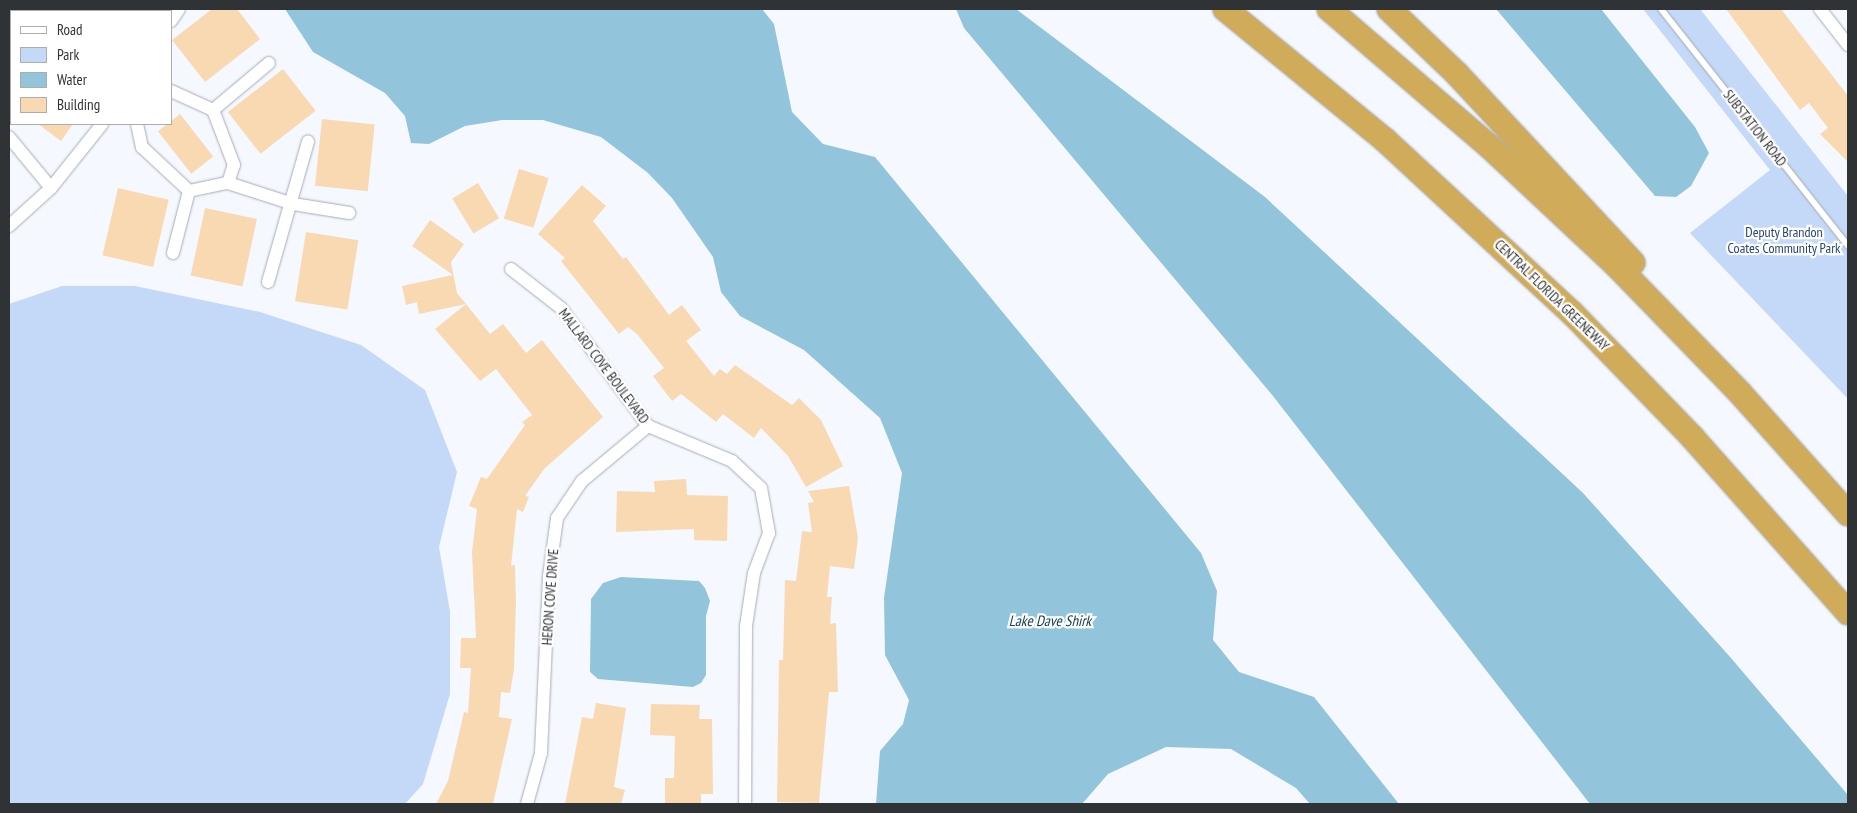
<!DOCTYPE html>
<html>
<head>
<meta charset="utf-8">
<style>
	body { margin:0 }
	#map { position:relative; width:1857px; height:813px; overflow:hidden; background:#f5f8fe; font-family:"PT Sans Narrow",sans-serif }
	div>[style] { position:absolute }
	.green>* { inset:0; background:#c4d8f7 }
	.water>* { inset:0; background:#92c5db }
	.building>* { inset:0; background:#f9d9b2; transform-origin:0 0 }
	.roads { filter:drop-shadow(0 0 1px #a6acb5) drop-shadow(0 0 1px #a6acb5) }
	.lane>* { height:6px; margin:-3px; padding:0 3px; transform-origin:3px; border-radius:3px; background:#fff }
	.street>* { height:12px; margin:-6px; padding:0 6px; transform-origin:6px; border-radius:6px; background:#fff }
	.highway>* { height:24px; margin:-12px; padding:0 12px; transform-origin:12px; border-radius:12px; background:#d0ab59 }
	span { translate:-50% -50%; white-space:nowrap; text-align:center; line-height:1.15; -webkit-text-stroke:4.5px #fff; paint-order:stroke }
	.street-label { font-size:14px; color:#303336 }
	.park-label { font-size:14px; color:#264577 }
	.water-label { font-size:15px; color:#164253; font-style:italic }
	.frame { position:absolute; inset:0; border:10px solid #303336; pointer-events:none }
	.legend { position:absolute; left:10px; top:10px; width:162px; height:115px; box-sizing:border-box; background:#fff; border:1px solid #acadaf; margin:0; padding:6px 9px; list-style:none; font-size:15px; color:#303336 }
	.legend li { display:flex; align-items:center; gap:10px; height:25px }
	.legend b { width:25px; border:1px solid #acadaf }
</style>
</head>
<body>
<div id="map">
	<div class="green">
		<i style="clip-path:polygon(1643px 9px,1700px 9px,1848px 196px,1848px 399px,1690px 233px,1770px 170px)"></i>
		<i style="clip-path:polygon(62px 286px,135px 286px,260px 312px,361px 345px,425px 390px,457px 472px,439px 547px,450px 612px,450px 694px,423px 784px,405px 804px,9px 804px,9px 304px)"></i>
	</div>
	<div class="water">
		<i style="clip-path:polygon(285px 9px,762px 9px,774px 24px,792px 112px,823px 144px,875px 157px,1201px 553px,1217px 591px,1213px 640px,1239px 672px,1314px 697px,1399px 804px,1310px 804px,1296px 788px,1231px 749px,1166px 747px,1108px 774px,1082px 804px,876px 804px,880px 751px,903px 724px,909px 700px,885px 655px,884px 598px,902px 473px,880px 418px,804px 350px,740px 316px,721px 292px,713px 257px,672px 198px,648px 173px,601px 137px,543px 120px,502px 120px,465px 126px,429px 144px,411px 143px,405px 116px,385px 93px,313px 52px)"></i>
		<i style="clip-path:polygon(956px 9px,1016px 9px,1265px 197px,1583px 493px,1731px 658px,1848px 795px,1848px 804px,1590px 804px,1273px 396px,964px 28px)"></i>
		<i style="clip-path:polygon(1496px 9px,1601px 9px,1695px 127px,1709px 153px,1691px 186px,1676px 197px,1655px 196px)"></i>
		<i style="clip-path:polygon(621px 577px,699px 581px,705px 588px,710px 601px,706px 616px,706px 675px,701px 683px,693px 687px,598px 679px,590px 672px,591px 599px,603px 583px)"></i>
	</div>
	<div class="building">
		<i style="clip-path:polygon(212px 9px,237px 9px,260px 39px,205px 82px,172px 40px)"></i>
		<i style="clip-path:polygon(1726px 9px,1781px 9px,1848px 96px,1848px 162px,1820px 134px,1828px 128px,1809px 103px,1800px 110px)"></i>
		<i style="left:283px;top:69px;width:53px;height:70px;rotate:52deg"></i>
		<i style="left:180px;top:114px;width:54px;height:28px;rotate:52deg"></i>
		<i style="left:322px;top:119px;width:53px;height:67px;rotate:6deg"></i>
		<i style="clip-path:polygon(38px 124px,73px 124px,61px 141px)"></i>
		<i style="left:519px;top:169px;width:31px;height:52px;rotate:17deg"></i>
		<i style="left:478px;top:183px;width:41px;height:30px;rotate:59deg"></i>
		<i style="clip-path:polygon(582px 185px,606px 206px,593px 221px,623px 259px,626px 257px,669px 315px,682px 305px,701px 330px,686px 341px,714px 376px,720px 369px,727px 374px,735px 365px,792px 405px,799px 398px,821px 420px,843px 466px,806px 487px,788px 456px,761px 428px,754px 438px,723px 414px,716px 422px,681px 394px,672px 401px,653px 376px,664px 368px,637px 334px,628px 327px,619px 334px,561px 261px,565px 258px,538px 234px)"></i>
		<i style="left:118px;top:188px;width:52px;height:69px;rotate:13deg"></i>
		<i style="left:205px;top:208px;width:53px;height:69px;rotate:12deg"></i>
		<i style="clip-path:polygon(430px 220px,464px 244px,451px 262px,457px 293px,466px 304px,419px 314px,417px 302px,406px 305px,402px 286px,453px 275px,412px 246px)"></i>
		<i style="left:306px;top:232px;width:53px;height:70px;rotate:9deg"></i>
		<i style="clip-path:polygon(466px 304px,490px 334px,503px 324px,526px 353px,542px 340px,603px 417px,544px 469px,525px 496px,529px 497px,523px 512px,517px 509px,511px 566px,515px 565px,516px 602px,514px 669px,510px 693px,501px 692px,499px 717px,512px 719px,493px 804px,436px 804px,448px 781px,464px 712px,468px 713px,471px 668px,460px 668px,461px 638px,476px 638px,472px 552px,477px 509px,469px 506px,481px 477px,487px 479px,525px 425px,522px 422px,532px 415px,496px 369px,480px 381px,435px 329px)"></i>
		<i style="clip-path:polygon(686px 479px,687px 495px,728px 496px,727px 541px,694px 540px,694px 529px,616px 532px,617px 491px,655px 492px,654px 481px)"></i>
		<i style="clip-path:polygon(849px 486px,858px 538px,854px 569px,830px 566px,827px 597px,832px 597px,830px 624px,836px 623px,838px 692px,829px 692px,819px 803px,777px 802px,779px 660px,783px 660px,785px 580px,796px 581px,802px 531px,812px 532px,808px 503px,814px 502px,808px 491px)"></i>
		<i style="clip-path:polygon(596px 703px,626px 708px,614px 787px,625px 790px,621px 804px,565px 804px,582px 717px,593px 719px)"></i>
		<i style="clip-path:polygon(651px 704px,700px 705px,699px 719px,712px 719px,713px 794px,701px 794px,701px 804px,665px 804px,665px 778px,674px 778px,675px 736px,650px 735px)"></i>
	</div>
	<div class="roads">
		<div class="lane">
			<i style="left:1661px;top:9px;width:302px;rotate:51.7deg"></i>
		</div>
		<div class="street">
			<i style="left:27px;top:9px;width:4px;rotate:34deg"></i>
			<i style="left:1820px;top:9px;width:46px;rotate:52.1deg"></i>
			<i style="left:171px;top:21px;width:14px;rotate:-56deg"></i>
			<i style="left:213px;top:110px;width:73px;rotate:-40deg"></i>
			<i style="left:137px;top:124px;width:24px;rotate:78deg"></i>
			<i style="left:142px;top:147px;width:64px;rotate:43.1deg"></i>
			<i style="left:189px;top:191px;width:40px;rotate:-12deg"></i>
			<i style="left:228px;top:183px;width:19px;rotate:-72deg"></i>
			<i style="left:234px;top:165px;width:59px;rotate:-110.9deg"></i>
			<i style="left:213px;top:110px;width:46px;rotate:-155.7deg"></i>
			<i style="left:9px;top:137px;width:66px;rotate:50.5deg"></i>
			<i style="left:228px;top:183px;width:68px;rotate:17.9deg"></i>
			<i style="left:293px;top:204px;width:57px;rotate:9.1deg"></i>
			<i style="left:9px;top:226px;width:57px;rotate:-42.1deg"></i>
			<i style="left:51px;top:188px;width:82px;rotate:-51.4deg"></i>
			<i style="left:173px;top:253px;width:64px;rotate:-75.5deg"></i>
			<i style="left:511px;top:269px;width:63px;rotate:38deg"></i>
			<i style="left:561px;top:308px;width:147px;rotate:53.6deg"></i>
			<i style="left:648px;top:426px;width:91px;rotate:22.6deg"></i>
			<i style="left:732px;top:461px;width:40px;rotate:43deg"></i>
			<i style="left:761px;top:488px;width:46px;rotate:79.9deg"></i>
			<i style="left:769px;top:533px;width:43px;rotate:110.6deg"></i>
			<i style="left:754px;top:573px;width:54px;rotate:98.6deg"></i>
			<i style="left:746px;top:626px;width:178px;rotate:90.3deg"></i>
			<i style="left:268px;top:282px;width:146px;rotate:-74.1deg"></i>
			<i style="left:527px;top:804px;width:53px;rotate:-74.6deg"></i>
			<i style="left:541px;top:753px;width:177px;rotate:-87.4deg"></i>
			<i style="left:549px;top:576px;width:59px;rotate:-82.1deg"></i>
			<i style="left:557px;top:518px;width:45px;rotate:-56deg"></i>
			<i style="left:582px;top:481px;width:86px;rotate:-39.8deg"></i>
		</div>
		<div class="highway">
			<i style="left:1225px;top:9px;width:207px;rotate:39.3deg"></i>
			<i style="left:1385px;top:140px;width:255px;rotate:42.8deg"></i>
			<i style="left:1572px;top:313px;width:173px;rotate:45.9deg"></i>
			<i style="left:1692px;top:437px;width:235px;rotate:48.4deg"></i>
			<i style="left:1329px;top:9px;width:213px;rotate:40.6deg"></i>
			<i style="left:1491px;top:148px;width:173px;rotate:43.1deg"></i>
			<i style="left:1617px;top:266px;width:177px;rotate:45.9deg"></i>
			<i style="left:1740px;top:393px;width:162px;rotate:48.2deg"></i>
			<i style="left:1389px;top:9px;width:94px;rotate:43.7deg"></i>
			<i style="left:1457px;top:74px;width:258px;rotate:47deg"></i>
		</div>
	</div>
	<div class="street-label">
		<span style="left:1755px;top:128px;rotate:52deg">SUBSTATION ROAD</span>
		<span style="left:1552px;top:295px;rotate:44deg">CENTRAL FLORIDA GREENEWAY</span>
		<span style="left:604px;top:366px;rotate:53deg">MALLARD COVE BOULEVARD</span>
		<span style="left:550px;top:597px;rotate:-86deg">HERON COVE DRIVE</span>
	</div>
	<div class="park-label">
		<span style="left:1784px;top:240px">Deputy Brandon<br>Coates Community Park</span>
	</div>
	<div class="water-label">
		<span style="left:1050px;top:621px">Lake Dave Shirk</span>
	</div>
	<div class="frame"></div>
	<ul class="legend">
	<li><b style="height:6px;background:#fff"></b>Road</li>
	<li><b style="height:14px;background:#c4d8f7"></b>Park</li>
	<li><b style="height:14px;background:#92c5db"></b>Water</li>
	<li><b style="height:14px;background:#f9d9b2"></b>Building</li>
	</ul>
</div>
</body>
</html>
